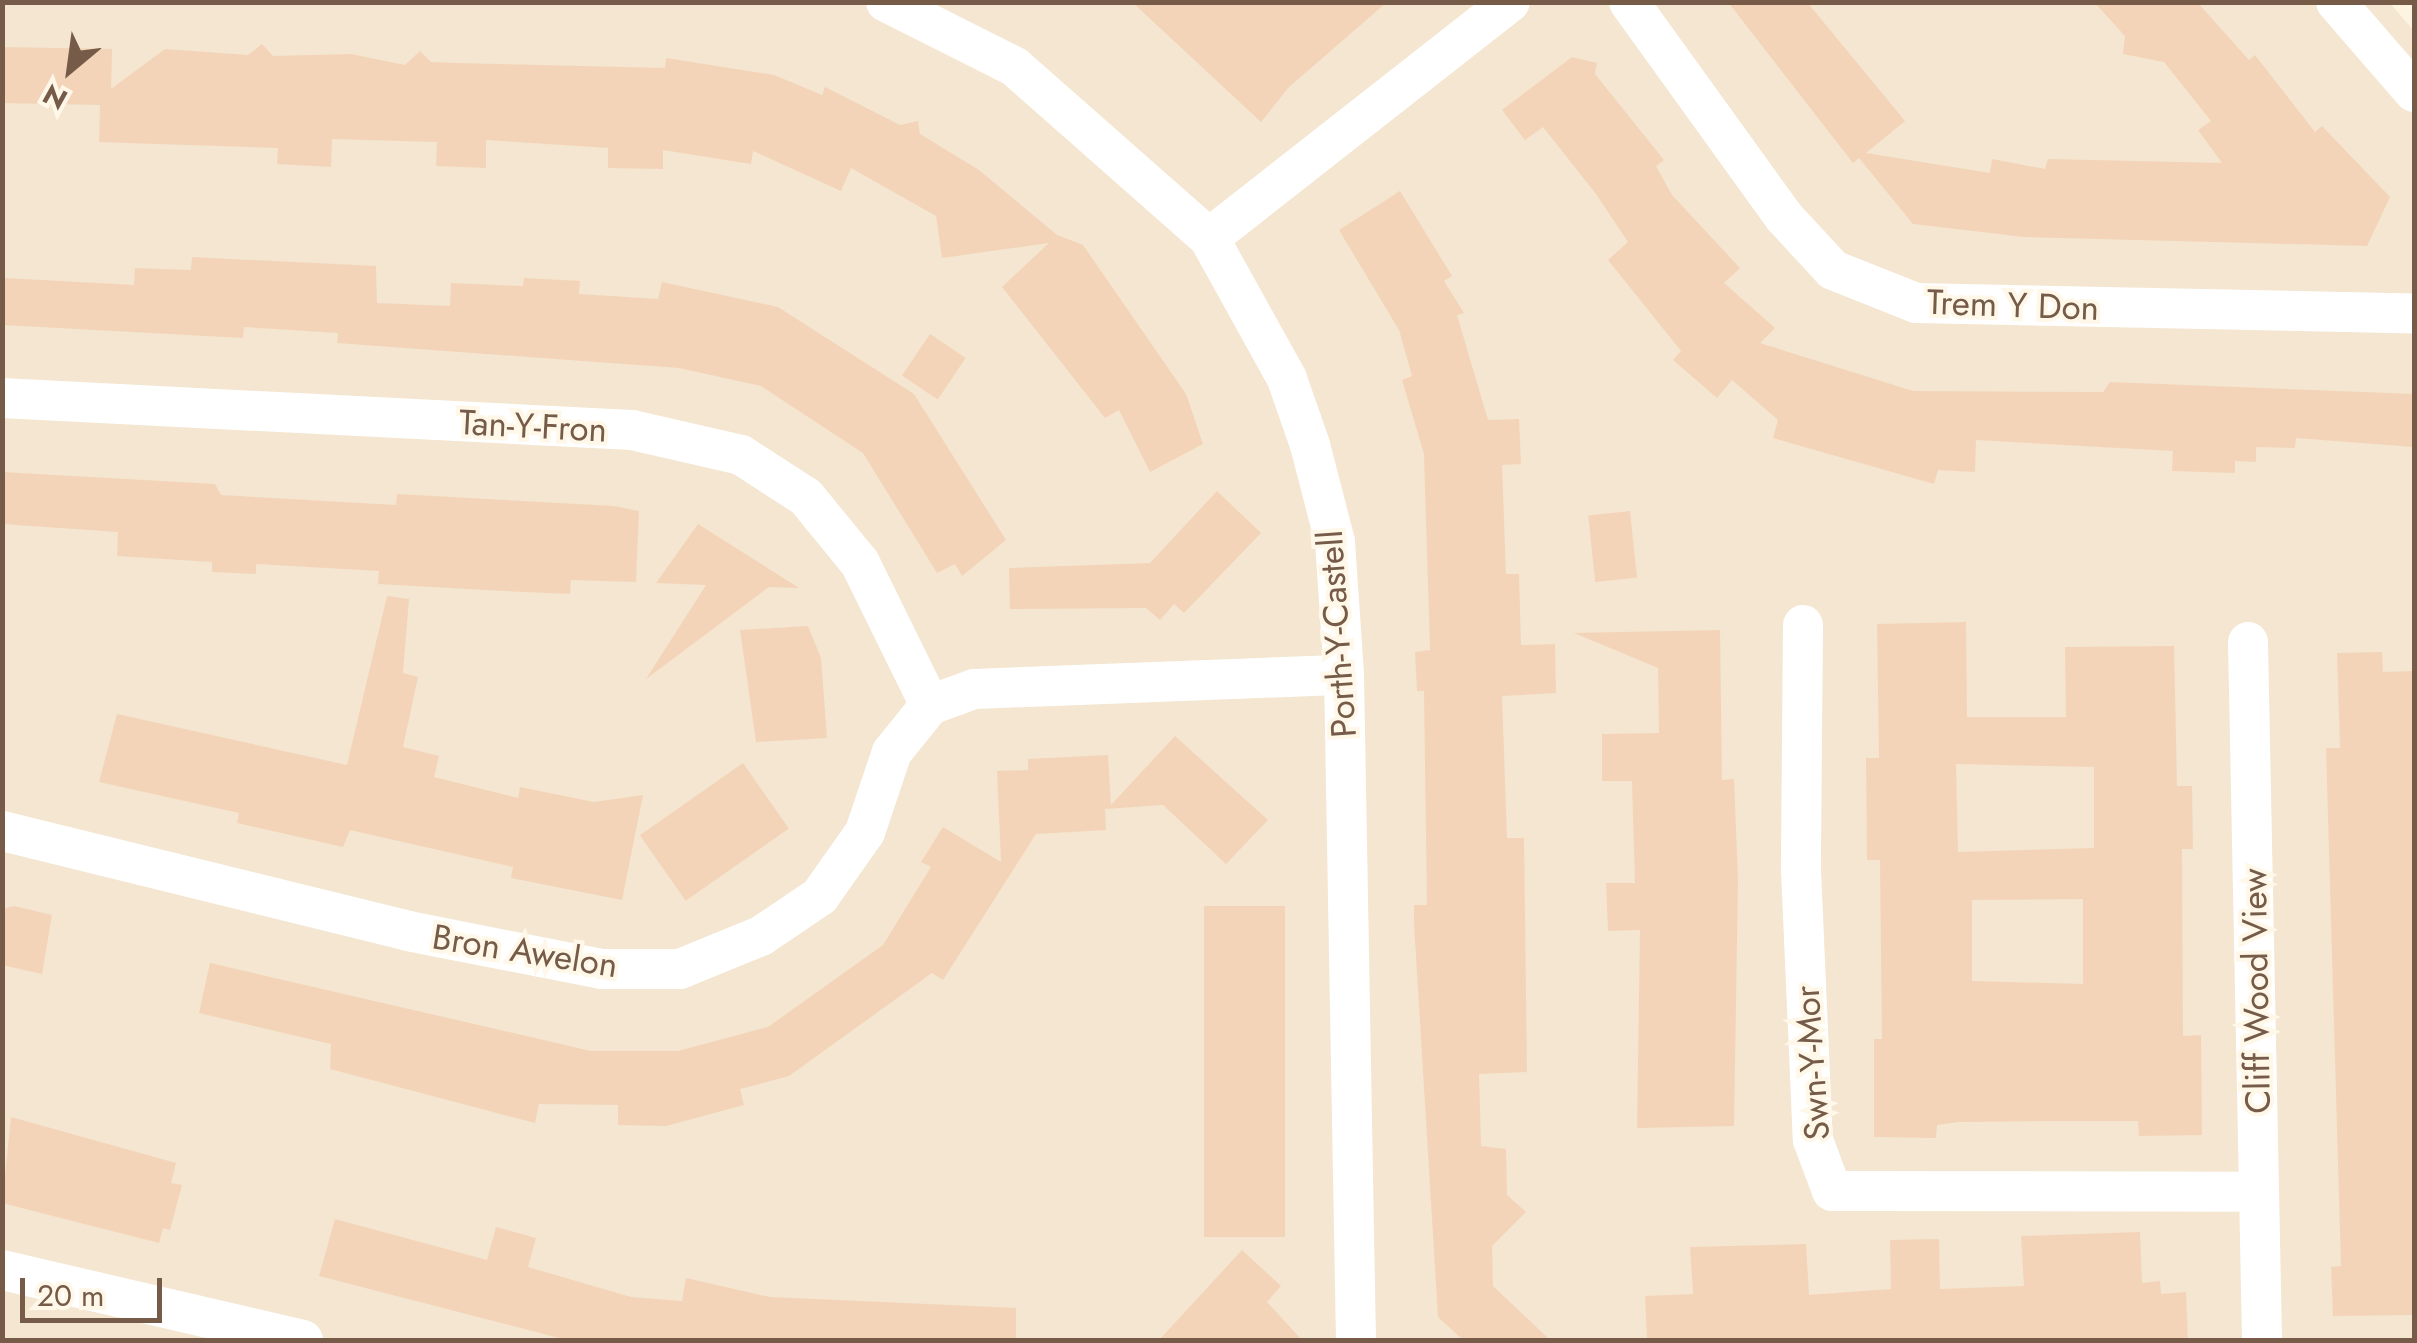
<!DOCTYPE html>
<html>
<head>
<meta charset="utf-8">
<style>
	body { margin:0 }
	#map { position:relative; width:2417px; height:1343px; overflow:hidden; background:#fdf4e2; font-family:Jost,sans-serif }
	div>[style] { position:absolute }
	.residential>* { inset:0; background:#f4e6d0 }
	.building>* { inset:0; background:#f3d4b9; transform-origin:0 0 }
	.street>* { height:40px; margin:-20px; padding:0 20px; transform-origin:20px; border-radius:20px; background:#fff }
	span { translate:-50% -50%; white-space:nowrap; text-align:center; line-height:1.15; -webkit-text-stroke:8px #fff8e9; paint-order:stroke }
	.street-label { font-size:35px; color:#755b48 }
	.frame { position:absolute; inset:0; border:5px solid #755b48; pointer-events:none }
	.north { position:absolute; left:20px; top:20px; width:100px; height:100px; -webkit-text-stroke:8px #fff8e9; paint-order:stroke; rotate:209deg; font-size:28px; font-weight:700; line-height:40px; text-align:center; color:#755b48 }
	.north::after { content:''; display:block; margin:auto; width:35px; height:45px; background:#755b48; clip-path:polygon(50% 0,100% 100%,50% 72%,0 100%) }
	.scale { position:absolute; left:20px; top:1278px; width:142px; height:45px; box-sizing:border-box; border:5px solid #755b48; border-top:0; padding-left:12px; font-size:30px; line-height:35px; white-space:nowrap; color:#755b48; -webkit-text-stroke:8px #fff8e9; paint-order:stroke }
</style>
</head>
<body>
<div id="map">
	<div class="residential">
		<i style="clip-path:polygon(2389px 2px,2414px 31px,2414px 1340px,3px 1340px,3px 3px)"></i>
	</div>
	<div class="building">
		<i style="clip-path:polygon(1132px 2px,1387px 2px,1288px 88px,1261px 122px)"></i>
		<i style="clip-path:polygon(1728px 2px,1807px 2px,1905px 121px,1866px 153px,1990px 173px,1992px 159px,2045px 169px,2048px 159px,2222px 163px,2198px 130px,2211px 121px,2164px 62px,2123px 54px,2125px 36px,2094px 2px,2197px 2px,2249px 60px,2255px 55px,2315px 132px,2322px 126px,2390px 197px,2367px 246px,2024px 237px,1913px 224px,1859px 158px,1853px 163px)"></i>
		<i style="clip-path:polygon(262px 44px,273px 56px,351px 54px,405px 65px,420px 51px,431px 62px,457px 63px,665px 68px,666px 58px,774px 75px,822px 95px,825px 87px,900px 125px,918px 121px,920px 134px,979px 170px,1057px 235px,1083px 245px,1186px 394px,1203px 444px,1150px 472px,1119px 410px,1105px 418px,1002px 287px,1049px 243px,942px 258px,936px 216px,851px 168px,841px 191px,753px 151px,751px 164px,663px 150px,663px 169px,608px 168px,608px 148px,486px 140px,486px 168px,436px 166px,437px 142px,332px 139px,331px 167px,277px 164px,278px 148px,99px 142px,100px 105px,2px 103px,2px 47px,112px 49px,111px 89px,165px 49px,248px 55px)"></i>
		<i style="clip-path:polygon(1572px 57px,1597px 63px,1595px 74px,1664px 160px,1656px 166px,1672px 195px,1740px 268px,1724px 283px,1775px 328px,1760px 343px,1913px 391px,2103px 392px,2110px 382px,2414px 394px,2414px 447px,2296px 438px,2295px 448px,2256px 447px,2256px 462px,2235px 461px,2235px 473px,2172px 471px,2173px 451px,1976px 440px,1975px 472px,1938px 470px,1934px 484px,1773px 438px,1778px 420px,1732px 380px,1717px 398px,1673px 360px,1681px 351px,1608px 260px,1628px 242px,1596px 194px,1543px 127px,1525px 140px,1502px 110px)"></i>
		<i style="clip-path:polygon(1400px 191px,1452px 276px,1444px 281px,1464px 313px,1457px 315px,1488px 420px,1519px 419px,1521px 464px,1502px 465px,1506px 574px,1519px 574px,1521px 645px,1555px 644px,1556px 693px,1502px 696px,1507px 838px,1524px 838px,1527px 1072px,1479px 1074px,1481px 1146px,1506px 1149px,1507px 1195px,1526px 1212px,1492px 1246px,1493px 1286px,1550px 1340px,1463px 1340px,1438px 1317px,1414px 924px,1414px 905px,1427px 905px,1424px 691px,1417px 691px,1415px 652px,1430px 650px,1424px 454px,1402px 380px,1412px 376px,1399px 330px,1339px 230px)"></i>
		<i style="clip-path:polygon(192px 257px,376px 266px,377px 303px,450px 306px,451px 283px,523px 286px,524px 278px,580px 281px,579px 294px,658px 299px,662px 282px,778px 307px,914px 394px,1006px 540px,962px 576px,955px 564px,937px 573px,863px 453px,761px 386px,679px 368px,337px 343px,338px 333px,244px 327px,243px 338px,3px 325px,5px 278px,134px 285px,135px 268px,191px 270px)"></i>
		<i style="left:930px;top:334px;width:43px;height:50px;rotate:34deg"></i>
		<i style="clip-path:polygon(2px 472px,215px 484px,221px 495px,396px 505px,397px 494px,614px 506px,639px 511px,636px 582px,571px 580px,570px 594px,504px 591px,378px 584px,379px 571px,256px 564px,256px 574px,212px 572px,212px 562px,117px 556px,118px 532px,2px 524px)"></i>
		<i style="clip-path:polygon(1217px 491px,1261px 533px,1184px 613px,1174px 604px,1160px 620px,1146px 608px,1010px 609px,1009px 568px,1150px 563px)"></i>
		<i style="left:1630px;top:511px;width:67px;height:42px;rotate:84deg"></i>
		<i style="clip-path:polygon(698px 524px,799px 588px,769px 587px,646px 679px,706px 585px,656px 583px)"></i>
		<i style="clip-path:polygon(387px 596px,409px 599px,403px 673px,418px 677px,403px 747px,439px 756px,434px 777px,518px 798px,520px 787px,594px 802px,643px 795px,622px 900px,511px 878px,513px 867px,350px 830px,343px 847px,237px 823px,239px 813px,99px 782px,117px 714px,347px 765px)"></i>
		<i style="clip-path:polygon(evenodd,1966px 622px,1967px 717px,2066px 717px,2065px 647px,2174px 646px,2177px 786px,2192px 786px,2193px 849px,2182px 849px,2183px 1036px,2201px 1035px,2202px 1135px,2139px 1136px,2138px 1121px,2057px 1121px,1959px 1122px,1937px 1125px,1936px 1138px,1874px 1137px,1874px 1039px,1882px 1039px,1880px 860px,1867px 860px,1866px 758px,1879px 758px,1877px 624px,1966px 622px,1956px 764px,2094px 767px,2094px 848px,1958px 852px,1956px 764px,1966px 622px,2083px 899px,2083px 984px,1972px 981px,1972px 900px,2083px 899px)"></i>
		<i style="clip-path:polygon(808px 626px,821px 658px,827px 738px,756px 742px,740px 630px)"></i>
		<i style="clip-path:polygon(1720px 630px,1722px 780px,1734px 779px,1738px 880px,1734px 1126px,1637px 1128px,1640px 930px,1608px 931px,1606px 883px,1635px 883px,1632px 781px,1602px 781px,1602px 734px,1659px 733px,1658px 668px,1574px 633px)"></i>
		<i style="clip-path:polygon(2382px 652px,2383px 672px,2414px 671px,2414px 1315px,2333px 1316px,2331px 1267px,2341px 1266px,2326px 748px,2340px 748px,2337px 653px)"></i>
		<i style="clip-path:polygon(1175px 736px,1268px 820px,1226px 864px,1163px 805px,1105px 809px,1106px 830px,1036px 834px,943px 980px,932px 973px,789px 1076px,740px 1089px,744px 1105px,666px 1126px,618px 1125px,618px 1105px,539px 1104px,535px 1123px,330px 1069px,331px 1044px,199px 1013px,210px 963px,591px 1051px,678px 1051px,768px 1027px,883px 945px,931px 867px,921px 862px,943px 827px,1001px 862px,997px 771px,1028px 770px,1028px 759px,1108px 755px,1111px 805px)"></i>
		<i style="left:743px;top:763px;width:80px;height:126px;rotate:55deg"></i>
		<i style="clip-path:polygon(14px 906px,52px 915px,42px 974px,2px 965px,2px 909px)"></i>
		<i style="left:1285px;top:906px;width:331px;height:81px;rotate:90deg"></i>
		<i style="clip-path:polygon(11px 1117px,176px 1163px,171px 1183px,182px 1185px,170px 1230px,163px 1228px,159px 1243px,2px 1203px)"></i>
		<i style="clip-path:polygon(335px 1219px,487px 1260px,496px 1227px,536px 1238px,528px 1267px,631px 1297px,682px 1301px,686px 1278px,770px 1297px,1016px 1308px,1016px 1340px,567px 1340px,319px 1276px)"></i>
		<i style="clip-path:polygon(2140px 1232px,2142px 1283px,2160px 1281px,2161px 1294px,2186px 1292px,2188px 1340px,1647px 1340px,1645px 1296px,1693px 1294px,1690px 1247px,1806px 1244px,1809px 1295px,1891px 1289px,1890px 1240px,1939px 1239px,1940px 1289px,2024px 1286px,2021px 1236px)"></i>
		<i style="clip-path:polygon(1242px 1250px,1281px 1286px,1267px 1302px,1302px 1340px,1159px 1340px)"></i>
	</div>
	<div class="street">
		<i style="left:886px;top:2px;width:144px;rotate:26.7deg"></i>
		<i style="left:1015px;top:67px;width:259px;rotate:41.4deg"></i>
		<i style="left:1209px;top:238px;width:161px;rotate:61deg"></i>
		<i style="left:1287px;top:379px;width:70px;rotate:70.8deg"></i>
		<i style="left:1310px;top:445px;width:100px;rotate:75.5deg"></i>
		<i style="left:1335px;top:542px;width:133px;rotate:86.1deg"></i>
		<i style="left:1344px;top:675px;width:665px;rotate:88.97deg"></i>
		<i style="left:1629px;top:2px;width:265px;rotate:54.2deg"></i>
		<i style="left:1784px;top:217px;width:72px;rotate:47.2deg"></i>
		<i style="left:1833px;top:270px;width:89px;rotate:21.7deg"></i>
		<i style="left:1916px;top:303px;width:498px;rotate:1.2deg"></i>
		<i style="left:2336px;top:2px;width:119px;rotate:49.1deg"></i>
		<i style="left:1209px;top:238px;width:382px;rotate:-38.1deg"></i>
		<i style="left:2px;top:398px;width:631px;rotate:2.91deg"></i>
		<i style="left:632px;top:430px;width:112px;rotate:12.9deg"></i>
		<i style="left:741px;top:455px;width:77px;rotate:32.9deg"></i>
		<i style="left:806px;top:497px;width:85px;rotate:50.7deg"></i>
		<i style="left:860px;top:563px;width:158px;rotate:63.8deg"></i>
		<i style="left:1803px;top:625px;width:245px;rotate:90.5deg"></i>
		<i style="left:1801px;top:870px;width:270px;rotate:87.5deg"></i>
		<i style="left:1813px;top:1140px;width:54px;rotate:69.6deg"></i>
		<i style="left:1832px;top:1191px;width:427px;rotate:0.1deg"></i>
		<i style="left:2248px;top:642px;width:698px;rotate:88.85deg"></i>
		<i style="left:2px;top:831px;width:418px;rotate:13.8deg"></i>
		<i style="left:408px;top:931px;width:198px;rotate:11.1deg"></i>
		<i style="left:602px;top:969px;width:78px"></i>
		<i style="left:680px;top:969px;width:87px;rotate:-22.2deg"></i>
		<i style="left:761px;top:936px;width:71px;rotate:-34.1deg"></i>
		<i style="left:820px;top:896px;width:78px;rotate:-54.9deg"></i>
		<i style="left:865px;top:832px;width:84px;rotate:-71.4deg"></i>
		<i style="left:892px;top:752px;width:60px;rotate:-51deg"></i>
		<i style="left:930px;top:705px;width:47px;rotate:-20deg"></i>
		<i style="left:974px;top:689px;width:370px;rotate:-2.2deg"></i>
		<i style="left:2px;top:1270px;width:309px;rotate:13.1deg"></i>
	</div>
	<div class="street-label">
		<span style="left:2013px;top:305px;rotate:2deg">Trem Y Don</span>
		<span style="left:533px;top:426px;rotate:3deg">Tan-Y-Fron</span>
		<span style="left:1337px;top:634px;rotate:-94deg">Porth-Y-Castell</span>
		<span style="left:525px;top:951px;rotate:9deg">Bron Awelon</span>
		<span style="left:2256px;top:991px;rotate:-91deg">Cliff Wood View</span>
		<span style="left:1812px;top:1063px;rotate:-94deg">Swn-Y-Mor</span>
	</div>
	<div class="frame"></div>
	<div class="north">N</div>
	<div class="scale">20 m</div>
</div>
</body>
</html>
